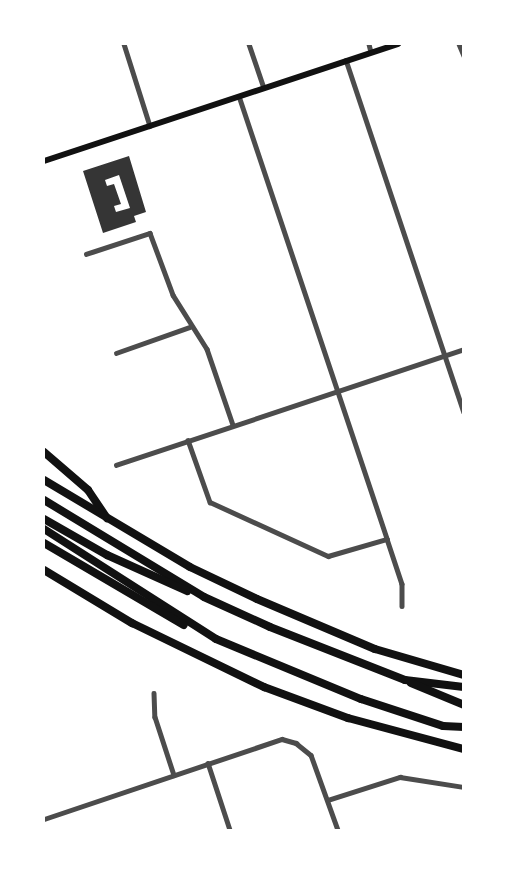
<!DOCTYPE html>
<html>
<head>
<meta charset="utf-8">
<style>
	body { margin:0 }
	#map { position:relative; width:507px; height:874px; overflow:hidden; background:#fff; font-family:"Noto Serif",serif }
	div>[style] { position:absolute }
	.building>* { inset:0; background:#353535 }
	.minor>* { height:4.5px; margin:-2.25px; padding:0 2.25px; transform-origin:2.25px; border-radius:2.25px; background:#4c4c4c }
	.tertiary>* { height:5px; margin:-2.5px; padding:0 2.5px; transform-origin:2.5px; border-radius:2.5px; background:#4c4c4c }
	.secondary>* { height:6px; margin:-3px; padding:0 3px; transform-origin:3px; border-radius:3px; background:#111 }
	.motorway>* { height:8px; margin:-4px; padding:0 4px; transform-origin:4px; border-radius:4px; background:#111 }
	span { translate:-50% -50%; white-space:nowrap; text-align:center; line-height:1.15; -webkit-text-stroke:4.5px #fff; paint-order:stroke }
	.frame { position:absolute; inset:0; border:45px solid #fff; pointer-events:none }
</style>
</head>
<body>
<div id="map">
	<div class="building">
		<i style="clip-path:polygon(evenodd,129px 156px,146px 212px,134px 216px,136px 222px,103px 233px,83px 171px,129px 156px,119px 175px,130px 208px,116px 212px,114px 206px,121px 204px,114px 184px,107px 186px,105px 180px,119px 175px)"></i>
	</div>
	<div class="minor">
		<i style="left:124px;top:44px;width:86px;rotate:72.4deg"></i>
		<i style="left:249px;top:44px;width:46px;rotate:71.2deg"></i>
		<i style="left:369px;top:44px;width:8px;rotate:76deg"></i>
		<i style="left:459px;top:44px;width:13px;rotate:67deg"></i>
		<i style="left:346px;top:60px;width:371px;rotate:71.5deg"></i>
		<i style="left:239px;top:96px;width:467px;rotate:71.5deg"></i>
		<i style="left:387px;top:539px;width:47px;rotate:71.6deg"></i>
		<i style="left:402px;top:584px;width:22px;rotate:90deg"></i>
		<i style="left:86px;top:254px;width:67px;rotate:-18.2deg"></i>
		<i style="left:150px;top:233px;width:66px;rotate:69.6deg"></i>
		<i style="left:173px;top:295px;width:64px;rotate:57.8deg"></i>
		<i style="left:207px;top:349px;width:80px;rotate:71.1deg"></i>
		<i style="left:116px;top:353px;width:78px;rotate:-19.4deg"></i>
		<i style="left:188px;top:440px;width:66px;rotate:70.5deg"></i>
		<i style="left:210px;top:502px;width:130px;rotate:24.6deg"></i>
		<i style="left:328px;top:556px;width:61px;rotate:-16.1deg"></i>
		<i style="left:116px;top:465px;width:367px;rotate:-18.4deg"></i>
		<i style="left:154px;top:693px;width:24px;rotate:88deg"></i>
		<i style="left:155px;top:717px;width:61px;rotate:71.9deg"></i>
		<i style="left:282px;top:739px;width:15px;rotate:16deg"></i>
		<i style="left:296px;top:743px;width:19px;rotate:39deg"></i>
		<i style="left:311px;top:755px;width:80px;rotate:70.2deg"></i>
		<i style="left:208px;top:763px;width:71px;rotate:71.8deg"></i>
		<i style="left:328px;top:800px;width:76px;rotate:-17.7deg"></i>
		<i style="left:400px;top:777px;width:65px;rotate:8.9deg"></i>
	</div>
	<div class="tertiary">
		<i style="left:44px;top:819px;width:251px;rotate:-18.6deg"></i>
	</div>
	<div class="secondary">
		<i style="left:44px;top:161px;width:373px;rotate:-18.3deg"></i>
	</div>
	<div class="motorway">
		<i style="left:44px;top:452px;width:58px;rotate:40.8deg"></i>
		<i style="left:88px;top:490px;width:34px;rotate:56deg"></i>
		<i style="left:44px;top:480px;width:170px;rotate:30.8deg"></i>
		<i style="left:190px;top:567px;width:74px;rotate:25.5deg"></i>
		<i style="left:257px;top:599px;width:128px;rotate:23deg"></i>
		<i style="left:375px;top:649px;width:93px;rotate:16.3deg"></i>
		<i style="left:44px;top:500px;width:187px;rotate:31.2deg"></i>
		<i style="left:204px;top:597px;width:72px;rotate:24.4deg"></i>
		<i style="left:270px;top:627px;width:145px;rotate:21.4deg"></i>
		<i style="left:405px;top:680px;width:59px;rotate:6.8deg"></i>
		<i style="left:44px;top:519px;width:73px;rotate:29.7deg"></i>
		<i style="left:107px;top:555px;width:88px;rotate:24.2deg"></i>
		<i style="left:44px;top:529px;width:204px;rotate:32.6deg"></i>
		<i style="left:216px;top:639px;width:157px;rotate:22.5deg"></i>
		<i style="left:361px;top:699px;width:86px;rotate:18.2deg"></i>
		<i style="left:443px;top:726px;width:21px;rotate:3deg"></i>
		<i style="left:44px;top:543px;width:162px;rotate:30.4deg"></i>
		<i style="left:44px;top:570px;width:103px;rotate:31.1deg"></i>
		<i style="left:132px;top:623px;width:147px;rotate:25.9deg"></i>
		<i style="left:264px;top:687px;width:90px;rotate:20.3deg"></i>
		<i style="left:348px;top:718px;width:120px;rotate:15deg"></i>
		<i style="left:411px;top:683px;width:57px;rotate:22.5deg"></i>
	</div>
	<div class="frame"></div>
</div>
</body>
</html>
